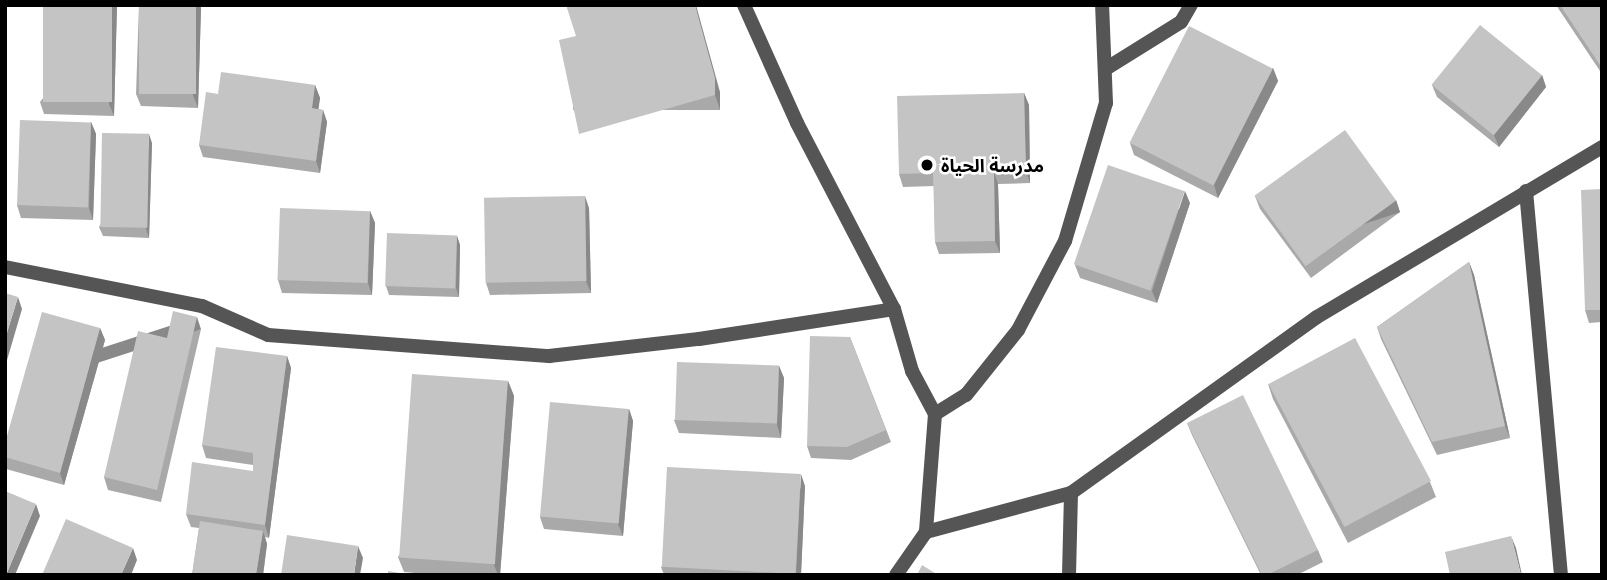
<!DOCTYPE html>
<html>
<head>
<meta charset="utf-8">
<style>
	body { margin:0 }
	#map { position:relative; width:1607px; height:580px; overflow:hidden; background:#fff; font-family:"Noto Sans","Noto Sans Arabic",sans-serif }
	div>[style] { position:absolute }
	.minor>* { height:14px; margin:-7px; padding:0 7px; transform-origin:7px; border-radius:7px; background:#555 }
	.wall>* { inset:0; background:#a9a9a9; transform-origin:0 0 }
	.shaded-wall>* { inset:0; background:#898989; transform-origin:0 0 }
	.building>* { inset:0; background:#c4c4c4; transform-origin:0 0 }
	.dots>* { width:19px; height:19px; translate:-50% -50%; box-sizing:border-box; border:4px solid #fff; border-radius:50% }
	span { translate:-50% -50%; white-space:nowrap; text-align:center; line-height:1.15; -webkit-text-stroke:5px #fff; paint-order:stroke }
	.poi-label { font-size:18px; color:#000; font-weight:700 }
	.left { translate:0 -50%; text-align:left }
	.frame { position:absolute; inset:0; border:7px solid #000; pointer-events:none }
</style>
</head>
<body>
<div id="map">
	<div class="minor">
		<i style="left:744px;top:5px;width:129px;rotate:65.8deg"></i>
		<i style="left:797px;top:123px;width:210px;rotate:62.5deg"></i>
		<i style="left:1107px;top:68px;width:87px;rotate:-31.9deg"></i>
		<i style="left:1181px;top:22px;width:20px;rotate:-60deg"></i>
		<i style="left:1526px;top:191px;width:386px;rotate:84.8deg"></i>
		<i style="left:5px;top:267px;width:201px;rotate:11.2deg"></i>
		<i style="left:202px;top:306px;width:72px;rotate:23.7deg"></i>
		<i style="left:268px;top:335px;width:282px;rotate:4.3deg"></i>
		<i style="left:549px;top:356px;width:151px;rotate:-6.5deg"></i>
		<i style="left:699px;top:339px;width:197px;rotate:-8.7deg"></i>
		<i style="left:894px;top:309px;width:65px;rotate:73.8deg"></i>
		<i style="left:912px;top:371px;width:49px;rotate:61.9deg"></i>
		<i style="left:935px;top:414px;width:118px;rotate:94.4deg"></i>
		<i style="left:935px;top:414px;width:36px;rotate:-32deg"></i>
		<i style="left:966px;top:395px;width:83px;rotate:-51.3deg"></i>
		<i style="left:1018px;top:330px;width:101px;rotate:-62.2deg"></i>
		<i style="left:1065px;top:241px;width:144px;rotate:-73.5deg"></i>
		<i style="left:1106px;top:103px;width:98px;rotate:-92.3deg"></i>
		<i style="left:896px;top:575px;width:52px;rotate:-55.1deg"></i>
		<i style="left:926px;top:532px;width:150px;rotate:-15.1deg"></i>
		<i style="left:1071px;top:493px;width:302px;rotate:-35.6deg"></i>
		<i style="left:1317px;top:317px;width:332px;rotate:-30.8deg"></i>
		<i style="left:1069px;top:575px;width:82px;rotate:-88.6deg"></i>
	</div>
	<div class="wall">
		<i style="clip-path:polygon(117px 5px,114px 116px,44px 114px,40px 102px)"></i>
		<i style="clip-path:polygon(139px 5px,200px 5px,201px 8px,198px 108px,141px 106px,136px 94px)"></i>
		<i style="clip-path:polygon(1557px 5px,1602px 5px,1602px 74px,1558px 8px)"></i>
		<i style="clip-path:polygon(1273px 68px,1278px 81px,1218px 198px,1134px 155px,1130px 143px)"></i>
		<i style="clip-path:polygon(1542px 75px,1546px 87px,1499px 147px,1437px 97px,1432px 85px)"></i>
		<i style="clip-path:polygon(315px 85px,320px 98px,318px 109px,323px 110px,327px 122px,320px 173px,203px 157px,199px 145px,218px 94px)"></i>
		<i style="left:720px;top:92px;width:18px;height:147px;rotate:90deg"></i>
		<i style="clip-path:polygon(1024px 93px,1029px 105px,1030px 183px,998px 184px,1000px 253px,939px 254px,935px 242px,934px 186px,903px 187px,899px 174px)"></i>
		<i style="clip-path:polygon(91px 122px,96px 134px,93px 220px,21px 218px,17px 205px)"></i>
		<i style="clip-path:polygon(152px 143px,149px 238px,103px 236px,99px 227px)"></i>
		<i style="clip-path:polygon(1602px 189px,1602px 322px,1589px 323px,1585px 310px)"></i>
		<i style="clip-path:polygon(1255px 196px,1396px 200px,1400px 212px,1311px 278px,1260px 209px)"></i>
		<i style="clip-path:polygon(1190px 203px,1157px 303px,1080px 278px,1075px 265px)"></i>
		<i style="clip-path:polygon(589px 208px,591px 293px,490px 295px,486px 283px)"></i>
		<i style="clip-path:polygon(370px 211px,375px 223px,372px 295px,282px 293px,278px 280px)"></i>
		<i style="clip-path:polygon(457px 236px,460px 245px,459px 297px,389px 295px,386px 286px)"></i>
		<i style="clip-path:polygon(1469px 262px,1474px 275px,1510px 438px,1437px 455px,1381px 339px,1377px 327px)"></i>
		<i style="clip-path:polygon(100px 328px,105px 340px,64px 485px,6px 469px,5px 443px)"></i>
		<i style="clip-path:polygon(201px 329px,161px 502px,108px 490px,104px 477px,167px 338px)"></i>
		<i style="clip-path:polygon(850px 337px,891px 442px,851px 460px,811px 458px,807px 446px)"></i>
		<i style="clip-path:polygon(287px 356px,291px 368px,269px 538px,265px 537px,267px 544px,263px 575px,192px 575px,199px 528px,191px 527px,186px 514px,253px 471px,253px 465px,206px 458px,202px 445px)"></i>
		<i style="clip-path:polygon(779px 366px,784px 378px,781px 438px,679px 433px,674px 420px)"></i>
		<i style="clip-path:polygon(508px 381px,514px 396px,500px 575px,437px 575px,404px 572px,398px 557px)"></i>
		<i style="clip-path:polygon(1268px 384px,1430px 482px,1436px 497px,1348px 543px,1273px 399px)"></i>
		<i style="clip-path:polygon(629px 409px,633px 421px,623px 536px,544px 529px,540px 517px)"></i>
		<i style="clip-path:polygon(1187px 423px,1318px 550px,1323px 562px,1297px 575px,1261px 575px,1192px 435px)"></i>
		<i style="clip-path:polygon(805px 486px,801px 575px,664px 575px,661px 567px)"></i>
	</div>
	<div class="shaded-wall">
		<i style="clip-path:polygon(112px 5px,117px 5px,114px 116px,109px 104px)"></i>
		<i style="clip-path:polygon(196px 5px,200px 5px,201px 8px,198px 108px,193px 95px)"></i>
		<i style="clip-path:polygon(695px 5px,696px 5px,720px 92px,720px 110px,715px 95px)"></i>
		<i style="clip-path:polygon(1273px 68px,1278px 81px,1218px 198px,1214px 185px)"></i>
		<i style="clip-path:polygon(1542px 75px,1546px 87px,1499px 147px,1494px 135px)"></i>
		<i style="clip-path:polygon(315px 85px,320px 98px,317px 120px,312px 108px)"></i>
		<i style="clip-path:polygon(1024px 93px,1029px 105px,1030px 183px,1026px 171px)"></i>
		<i style="clip-path:polygon(323px 110px,327px 122px,320px 173px,316px 161px)"></i>
		<i style="clip-path:polygon(91px 122px,96px 134px,93px 220px,89px 208px)"></i>
		<i style="clip-path:polygon(149px 134px,152px 143px,149px 238px,146px 229px)"></i>
		<i style="clip-path:polygon(994px 172px,998px 184px,1000px 253px,995px 241px)"></i>
		<i style="clip-path:polygon(1185px 191px,1190px 203px,1157px 303px,1152px 291px)"></i>
		<i style="clip-path:polygon(585px 196px,589px 208px,591px 293px,586px 281px)"></i>
		<i style="left:1396px;top:200px;width:13px;height:112px;rotate:72deg"></i>
		<i style="clip-path:polygon(370px 211px,375px 223px,372px 295px,368px 283px)"></i>
		<i style="clip-path:polygon(457px 236px,460px 245px,459px 297px,456px 288px)"></i>
		<i style="clip-path:polygon(1469px 262px,1474px 275px,1510px 438px,1505px 426px)"></i>
		<i style="clip-path:polygon(18px 297px,22px 309px,5px 367px,5px 339px)"></i>
		<i style="left:197px;top:317px;width:13px;height:178px;rotate:72deg"></i>
		<i style="clip-path:polygon(100px 328px,105px 340px,64px 485px,60px 473px)"></i>
		<i style="clip-path:polygon(287px 356px,291px 368px,269px 538px,265px 525px)"></i>
		<i style="clip-path:polygon(779px 366px,784px 378px,781px 438px,777px 425px)"></i>
		<i style="clip-path:polygon(508px 381px,514px 396px,500px 575px,498px 575px,494px 565px)"></i>
		<i style="clip-path:polygon(629px 409px,633px 421px,623px 536px,618px 524px)"></i>
		<i style="clip-path:polygon(801px 474px,805px 486px,801px 575px,796px 575px)"></i>
		<i style="clip-path:polygon(36px 504px,40px 516px,15px 575px,6px 575px)"></i>
		<i style="clip-path:polygon(263px 531px,267px 544px,263px 575px,256px 575px)"></i>
		<i style="clip-path:polygon(1511px 536px,1516px 548px,1522px 575px,1521px 575px)"></i>
		<i style="clip-path:polygon(358px 546px,363px 558px,360px 575px,354px 575px)"></i>
		<i style="clip-path:polygon(133px 548px,137px 560px,131px 575px,121px 575px)"></i>
	</div>
	<div class="building">
		<i style="left:43px;top:5px;width:69px;height:97px"></i>
		<i style="left:139px;top:5px;width:57px;height:89px"></i>
		<i style="clip-path:polygon(567px 5px,695px 5px,715px 78px,715px 95px,579px 134px,559px 40px,576px 36px,567px 8px)"></i>
		<i style="clip-path:polygon(1560px 5px,1602px 5px,1602px 68px)"></i>
		<i style="left:1480px;top:25px;width:80px;height:77px;rotate:39deg"></i>
		<i style="left:1189px;top:26px;width:94px;height:131px;rotate:27deg"></i>
		<i style="clip-path:polygon(221px 72px,315px 85px,312px 108px,323px 110px,316px 161px,199px 145px,206px 92px,218px 94px)"></i>
		<i style="clip-path:polygon(1024px 93px,1026px 171px,994px 172px,995px 241px,935px 242px,933px 173px,899px 174px,897px 96px)"></i>
		<i style="left:20px;top:120px;width:71px;height:85px;rotate:2deg"></i>
		<i style="left:1345px;top:130px;width:87px;height:112px;rotate:54deg"></i>
		<i style="left:102px;top:133px;width:47px;height:94px;rotate:1deg"></i>
		<i style="left:1108px;top:165px;width:81px;height:105px;rotate:19deg"></i>
		<i style="clip-path:polygon(1602px 189px,1602px 310px,1585px 310px,1581px 190px)"></i>
		<i style="left:585px;top:196px;width:85px;height:101px;rotate:89deg"></i>
		<i style="left:280px;top:208px;width:90px;height:72px;rotate:2deg"></i>
		<i style="left:387px;top:233px;width:70px;height:53px;rotate:2deg"></i>
		<i style="clip-path:polygon(1469px 262px,1505px 426px,1432px 442px,1377px 327px)"></i>
		<i style="clip-path:polygon(5px 293px,18px 297px,5px 339px)"></i>
		<i style="clip-path:polygon(173px 311px,197px 317px,157px 490px,104px 477px,138px 331px,167px 338px)"></i>
		<i style="clip-path:polygon(42px 312px,100px 328px,60px 473px,5px 457px,5px 443px)"></i>
		<i style="clip-path:polygon(810px 336px,850px 337px,886px 430px,847px 447px,807px 446px)"></i>
		<i style="left:1355px;top:338px;width:162px;height:98px;rotate:62deg"></i>
		<i style="clip-path:polygon(216px 347px,287px 356px,265px 525px,186px 514px,192px 462px,253px 471px,253px 453px,202px 445px)"></i>
		<i style="left:677px;top:362px;width:102px;height:58px;rotate:2deg"></i>
		<i style="left:412px;top:374px;width:96px;height:184px;rotate:4deg"></i>
		<i style="clip-path:polygon(1243px 395px,1318px 550px,1267px 575px,1262px 575px,1187px 423px)"></i>
		<i style="left:550px;top:402px;width:79px;height:115px;rotate:5deg"></i>
		<i style="left:667px;top:467px;width:134px;height:100px;rotate:3deg"></i>
		<i style="clip-path:polygon(5px 491px,36px 504px,6px 575px,5px 575px)"></i>
		<i style="clip-path:polygon(66px 519px,133px 548px,121px 575px,42px 575px)"></i>
		<i style="clip-path:polygon(200px 521px,263px 531px,256px 575px,192px 575px)"></i>
		<i style="clip-path:polygon(287px 535px,358px 546px,354px 575px,281px 575px)"></i>
		<i style="clip-path:polygon(1511px 536px,1521px 575px,1450px 575px,1445px 552px)"></i>
		<i style="clip-path:polygon(922px 565px,938px 575px,917px 575px)"></i>
		<i style="clip-path:polygon(388px 571px,412px 575px,388px 575px)"></i>
	</div>
	<div class="dots">
		<i style="left:927px;top:165px;background:#000"></i>
	</div>
	<div class="poi-label">
		<span class="left" style="left:941px;top:165px">مدرسة الحياة</span>
	</div>
	<div class="frame"></div>
</div>
</body>
</html>
